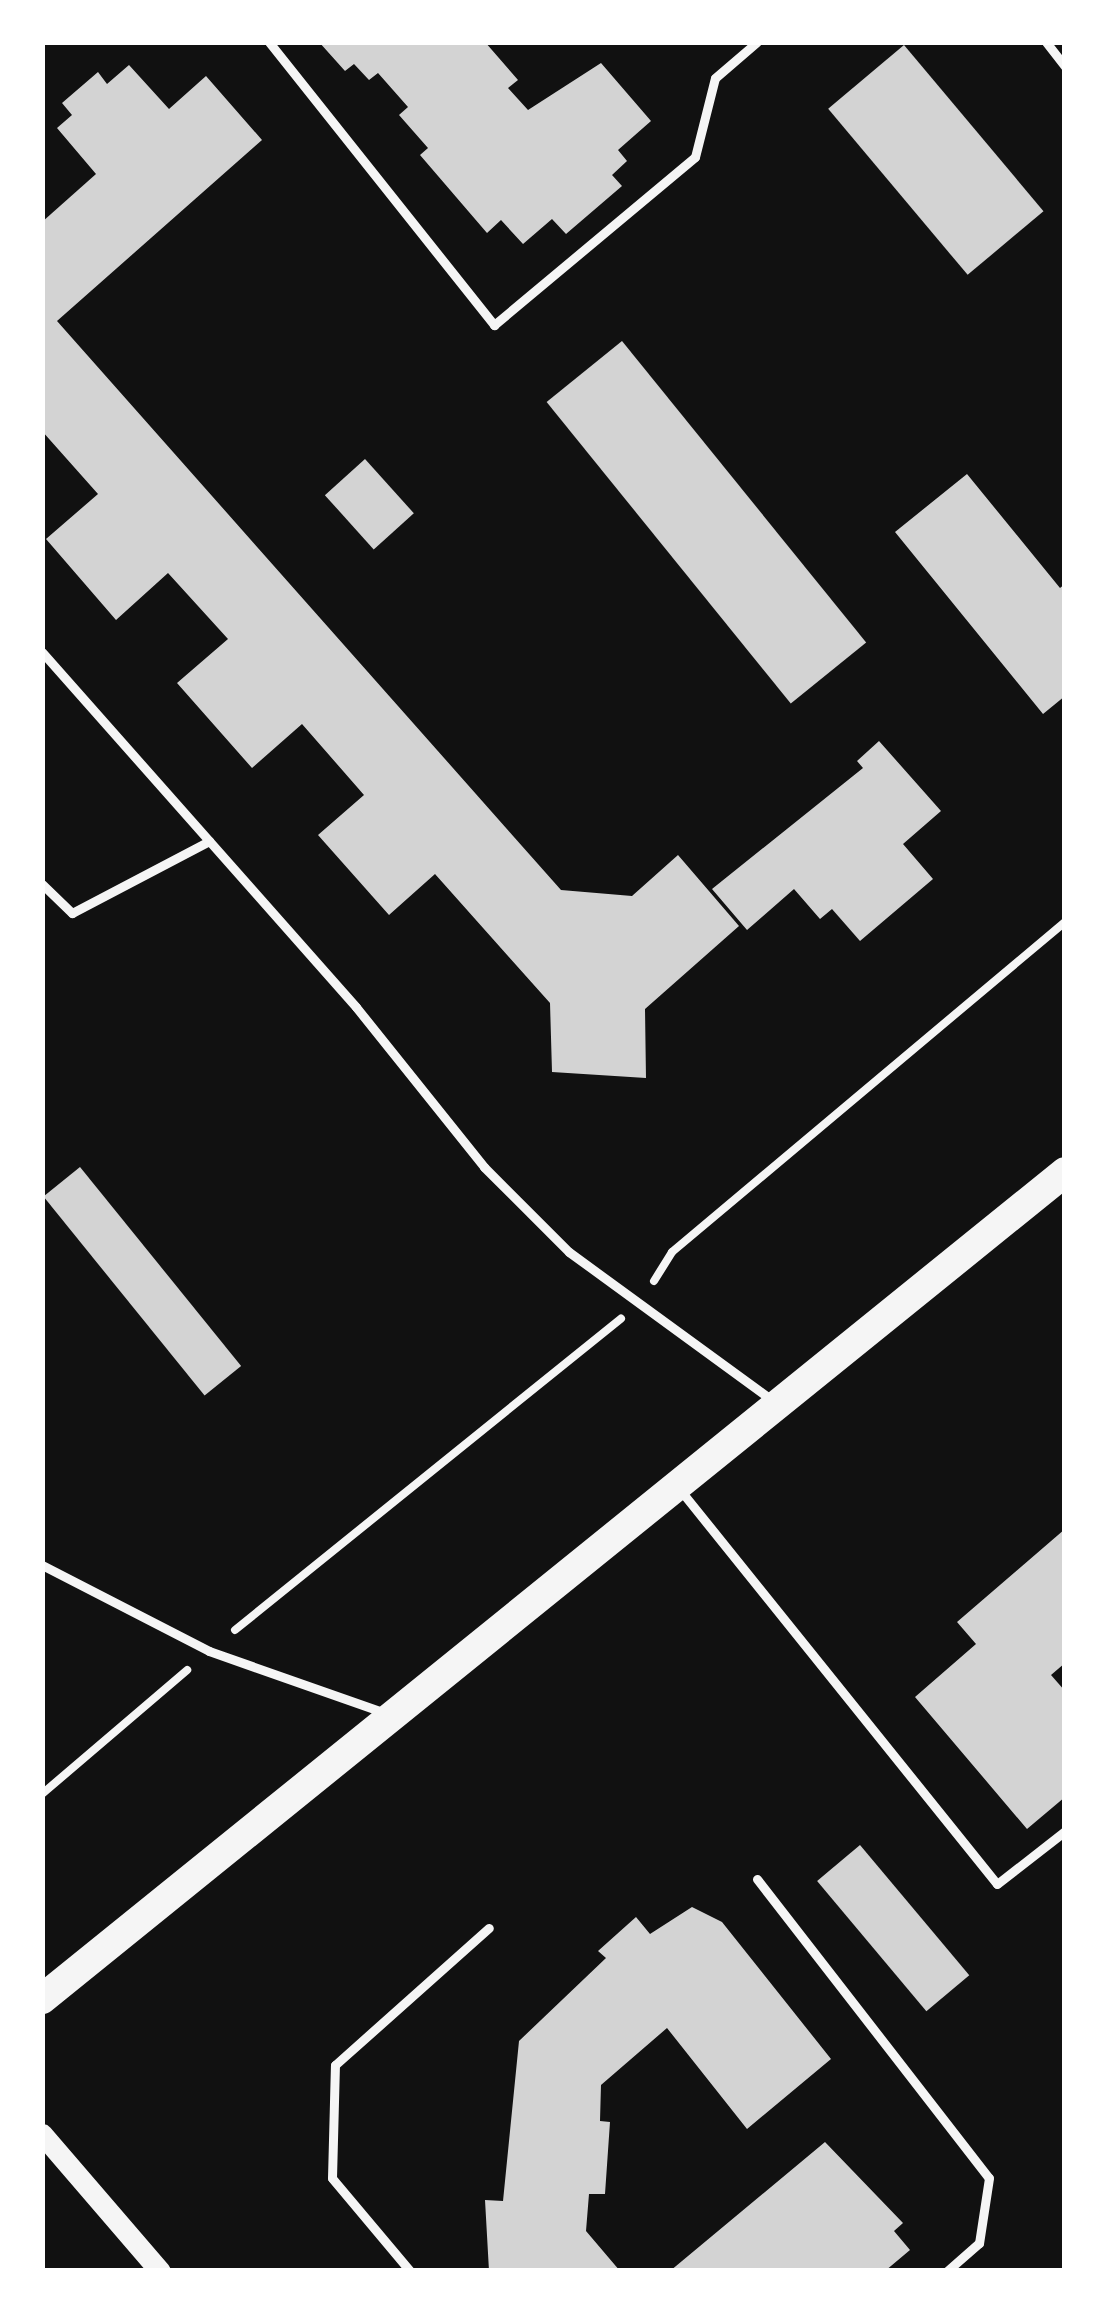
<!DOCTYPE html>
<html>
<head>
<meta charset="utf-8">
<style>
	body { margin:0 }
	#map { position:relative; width:1107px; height:2313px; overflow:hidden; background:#111; font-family:Commissioner,sans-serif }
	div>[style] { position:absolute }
	.building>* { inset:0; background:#d3d3d3; transform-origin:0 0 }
	.path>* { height:8px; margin:-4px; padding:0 4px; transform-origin:4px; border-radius:4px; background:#f5f5f5 }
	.service>* { height:9px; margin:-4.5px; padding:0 4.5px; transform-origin:4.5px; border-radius:4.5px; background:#f5f5f5 }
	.tertiary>* { height:21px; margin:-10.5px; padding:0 10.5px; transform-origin:10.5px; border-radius:10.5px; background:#f5f5f5 }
	.primary>* { height:30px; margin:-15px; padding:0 15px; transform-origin:15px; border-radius:15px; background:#f5f5f5 }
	span { translate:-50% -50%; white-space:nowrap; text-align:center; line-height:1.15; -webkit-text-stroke:12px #fff; paint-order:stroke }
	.frame { position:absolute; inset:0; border:45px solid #fff; pointer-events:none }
</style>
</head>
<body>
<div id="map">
	<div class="building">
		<i style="clip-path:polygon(319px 42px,485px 42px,518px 80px,508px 88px,528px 110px,601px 63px,651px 121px,618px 150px,627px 161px,612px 175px,622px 186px,566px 234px,552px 219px,523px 244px,501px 220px,487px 233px,420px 155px,428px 148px,399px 115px,408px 107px,378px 73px,369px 80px,354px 64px,345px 71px)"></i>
		<i style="left:904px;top:45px;width:217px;height:99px;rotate:50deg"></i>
		<i style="clip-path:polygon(129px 65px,169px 109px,206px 76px,262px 140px,57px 321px,561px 890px,632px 896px,678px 855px,739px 926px,645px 1009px,646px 1078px,552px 1072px,550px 1003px,435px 874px,389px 915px,318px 835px,364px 795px,302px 724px,252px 768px,177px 683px,228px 639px,168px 573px,116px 620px,46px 539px,98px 494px,42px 431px,42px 222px,96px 174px,57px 128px,72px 115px,62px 103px,98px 72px,107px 84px)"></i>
		<i style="left:622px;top:341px;width:388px;height:97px;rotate:51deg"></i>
		<i style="left:365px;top:459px;width:73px;height:54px;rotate:48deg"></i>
		<i style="clip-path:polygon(967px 474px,1060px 588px,1065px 584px,1065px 696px,1043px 714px,895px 532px)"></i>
		<i style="clip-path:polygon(879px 741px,941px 811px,903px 844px,933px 879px,860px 941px,832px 909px,820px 919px,794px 889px,747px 930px,712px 889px,863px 768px,857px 761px)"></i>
		<i style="left:80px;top:1167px;width:256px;height:47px;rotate:51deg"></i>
		<i style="clip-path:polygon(1065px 1529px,1065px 1663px,1051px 1675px,1065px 1691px,1065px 1797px,1027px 1829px,915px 1697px,976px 1644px,957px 1622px)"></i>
		<i style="left:860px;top:1845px;width:170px;height:56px;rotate:50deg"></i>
		<i style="clip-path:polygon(692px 1907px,722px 1922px,831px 2059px,747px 2129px,667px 2028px,601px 2085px,600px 2121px,610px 2122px,605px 2194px,589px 2194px,586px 2231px,620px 2271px,489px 2271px,485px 2200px,503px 2201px,519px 2041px,606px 1958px,598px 1951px,636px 1917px,650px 1934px)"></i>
		<i style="clip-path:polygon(825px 2142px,903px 2223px,894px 2231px,910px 2250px,885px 2271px,670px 2271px)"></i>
	</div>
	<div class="path">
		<i style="left:654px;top:1281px;width:34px;rotate:-58deg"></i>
		<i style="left:672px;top:1252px;width:513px;rotate:-40.02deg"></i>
		<i style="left:235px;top:1630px;width:496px;rotate:-38.9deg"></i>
		<i style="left:42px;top:1794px;width:191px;rotate:-40.5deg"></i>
	</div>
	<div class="service">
		<i style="left:269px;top:42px;width:362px;rotate:51.5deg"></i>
		<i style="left:494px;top:325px;width:262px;rotate:-39.9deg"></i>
		<i style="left:695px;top:157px;width:81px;rotate:-75.8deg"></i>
		<i style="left:715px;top:78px;width:55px;rotate:-40.6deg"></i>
		<i style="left:1046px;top:42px;width:31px;rotate:52deg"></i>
		<i style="left:42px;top:652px;width:474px;rotate:48.5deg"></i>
		<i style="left:356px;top:1007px;width:205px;rotate:51.3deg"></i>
		<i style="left:484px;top:1167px;width:120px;rotate:45deg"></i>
		<i style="left:569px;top:1252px;width:253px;rotate:36.1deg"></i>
		<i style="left:42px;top:884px;width:42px;rotate:44deg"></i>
		<i style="left:72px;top:913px;width:155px;rotate:-27.7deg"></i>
		<i style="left:681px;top:1491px;width:504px;rotate:51.2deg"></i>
		<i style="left:997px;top:1884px;width:86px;rotate:-37.9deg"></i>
		<i style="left:42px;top:1565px;width:188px;rotate:27.2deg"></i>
		<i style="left:209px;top:1651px;width:187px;rotate:19.4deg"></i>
		<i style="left:757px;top:1879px;width:378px;rotate:52.2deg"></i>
		<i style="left:989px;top:2178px;width:66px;rotate:98.7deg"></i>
		<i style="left:979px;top:2243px;width:43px;rotate:138.8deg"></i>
		<i style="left:410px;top:2271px;width:121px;rotate:-130deg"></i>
		<i style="left:332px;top:2178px;width:113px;rotate:-88.5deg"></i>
		<i style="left:335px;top:2065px;width:206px;rotate:-41.7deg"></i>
	</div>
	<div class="tertiary">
		<i style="left:42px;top:2134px;width:181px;rotate:49.3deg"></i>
	</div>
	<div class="primary">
		<i style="left:42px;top:1999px;width:1315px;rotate:-38.95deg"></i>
	</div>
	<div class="frame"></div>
</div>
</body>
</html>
